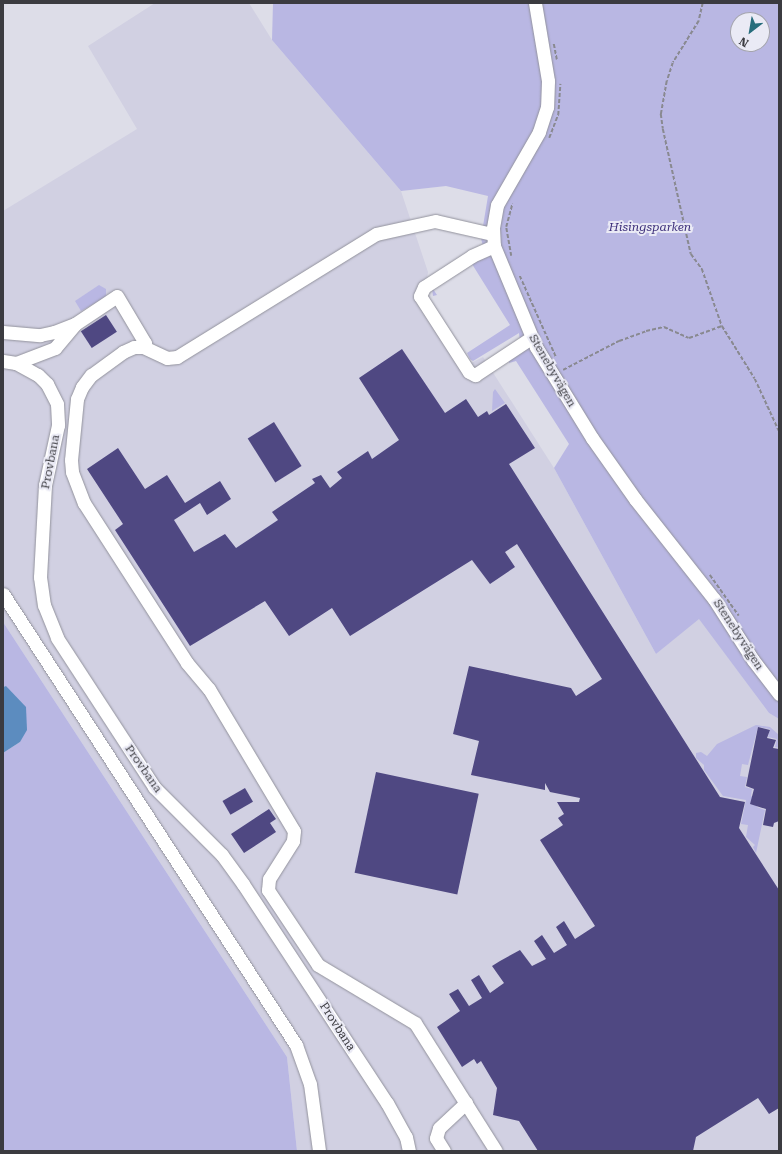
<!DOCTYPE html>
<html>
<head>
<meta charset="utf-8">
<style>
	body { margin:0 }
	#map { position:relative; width:782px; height:1154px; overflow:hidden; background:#dddde8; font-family:"Roboto Serif",serif }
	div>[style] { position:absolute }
	.built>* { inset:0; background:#d1d0e2 }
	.green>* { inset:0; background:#b9b7e3 }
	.water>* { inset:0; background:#5c8cbf }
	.building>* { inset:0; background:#4f4882; transform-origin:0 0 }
	.path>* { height:1.5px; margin-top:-0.75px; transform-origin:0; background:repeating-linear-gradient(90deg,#898990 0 4px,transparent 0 6px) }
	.roads { filter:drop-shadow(0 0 1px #92929c) drop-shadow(0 0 1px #92929c) }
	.minor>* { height:13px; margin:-6.5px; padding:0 6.5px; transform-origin:6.5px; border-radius:6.5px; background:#fff }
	span { translate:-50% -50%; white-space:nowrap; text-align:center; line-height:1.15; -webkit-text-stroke:4px #eaeaf5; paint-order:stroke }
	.park-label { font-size:12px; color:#3c2e7a; font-style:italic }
	.street-label { font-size:12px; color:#3b3b40 }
	.frame { position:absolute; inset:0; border:4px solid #3b3b40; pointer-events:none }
	.north { position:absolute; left:730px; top:12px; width:40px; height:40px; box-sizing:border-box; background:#eaeaf5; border:1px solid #a4a4ad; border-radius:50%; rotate:211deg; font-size:11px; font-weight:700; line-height:16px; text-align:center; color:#3b3b40 }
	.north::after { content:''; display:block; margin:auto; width:14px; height:18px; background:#276d7c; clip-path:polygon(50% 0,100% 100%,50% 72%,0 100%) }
</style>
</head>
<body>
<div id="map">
	<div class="built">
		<i style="clip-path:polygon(155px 3px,249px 3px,272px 40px,401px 191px,428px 272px,425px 291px,471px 363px,483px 357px,554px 468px,656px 654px,699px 618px,769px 713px,779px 719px,779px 1151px,297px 1151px,287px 1057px,3px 622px,3px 211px,137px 129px,88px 46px)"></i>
	</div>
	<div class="green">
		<i style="clip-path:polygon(evenodd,273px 3px,779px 3px,779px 719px,769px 713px,699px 619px,656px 654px,554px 468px,569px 444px,516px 361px,509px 363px,509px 359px,521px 350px,519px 333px,473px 361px,470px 359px,467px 353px,510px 325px,472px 264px,433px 289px,437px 295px,433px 296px,432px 289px,485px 255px,481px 238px,488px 196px,446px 186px,401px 191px,272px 40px,273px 3px,738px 20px,762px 20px,762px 44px,738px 44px,738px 20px)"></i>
		<i style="clip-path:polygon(99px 285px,106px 289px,106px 297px,81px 311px,75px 301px)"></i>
		<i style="clip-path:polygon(495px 389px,505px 403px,492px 411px,493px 392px)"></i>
		<i style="clip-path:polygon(3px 622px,287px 1057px,297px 1151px,3px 1151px,3px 753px,20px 742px,6px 686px,3px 687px)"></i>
		<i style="clip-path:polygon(756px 725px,770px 727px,779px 735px,779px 748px,775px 747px,777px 739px,768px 737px,770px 729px,758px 727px,748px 765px,742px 764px,740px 776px,747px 777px,745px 787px,752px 789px,751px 796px,758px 799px,757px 807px,765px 810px,756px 853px,753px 847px,755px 845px,746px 837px,748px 825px,741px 824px,746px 800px,723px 796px,704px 770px,704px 765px,696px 758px,696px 753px,701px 752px,707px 756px,717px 744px)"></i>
	</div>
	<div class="water">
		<i style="clip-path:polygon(6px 686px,26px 707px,27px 730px,20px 742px,3px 753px,3px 687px)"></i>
	</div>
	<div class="building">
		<i style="left:106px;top:315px;width:20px;height:30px;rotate:57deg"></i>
		<i style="clip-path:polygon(402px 349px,445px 413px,466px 399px,478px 417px,487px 411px,489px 415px,506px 404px,535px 448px,509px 464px,720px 797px,745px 802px,739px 828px,779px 890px,779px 1108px,769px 1114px,758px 1098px,696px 1137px,693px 1151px,538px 1151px,519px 1121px,493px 1115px,497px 1088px,481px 1061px,477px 1064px,474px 1059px,462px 1067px,437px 1027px,460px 1011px,449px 994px,458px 989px,469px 1006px,482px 998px,471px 980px,479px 975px,490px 993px,504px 983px,492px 966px,500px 961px,520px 950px,532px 966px,546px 959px,534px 941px,542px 935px,554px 953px,567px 945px,556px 927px,564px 921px,575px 939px,595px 926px,540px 840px,563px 825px,558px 818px,564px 814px,557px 802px,579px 802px,580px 798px,550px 792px,545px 783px,545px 790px,471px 775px,479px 741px,453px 734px,469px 666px,571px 688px,576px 696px,602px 679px,517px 544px,505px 552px,515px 567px,490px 584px,472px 560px,350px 636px,332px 608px,289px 636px,265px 601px,190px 646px,115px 530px,123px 524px,87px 469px,118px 448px,145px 489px,167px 475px,185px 503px,220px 481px,231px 499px,207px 515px,200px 503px,174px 520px,194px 552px,225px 534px,236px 548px,278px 520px,272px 512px,315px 483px,312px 479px,321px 475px,330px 488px,342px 478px,337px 472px,368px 451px,372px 459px,399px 440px,359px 378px)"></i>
		<i style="left:274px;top:422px;width:52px;height:31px;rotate:58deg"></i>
		<i style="clip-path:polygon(758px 727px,770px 730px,767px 738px,776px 740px,773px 748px,779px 749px,779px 821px,774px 823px,773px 827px,763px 825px,766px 809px,750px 804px,754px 789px,746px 786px)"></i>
		<i style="left:376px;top:772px;width:105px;height:103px;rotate:12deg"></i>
		<i style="left:245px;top:788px;width:16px;height:26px;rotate:60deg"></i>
		<i style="clip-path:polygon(269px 809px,276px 819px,270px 823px,276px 832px,244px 853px,231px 834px)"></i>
	</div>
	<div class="path">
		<i style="left:703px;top:3px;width:18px;rotate:103deg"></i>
		<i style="left:699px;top:21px;width:49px;rotate:121.8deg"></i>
		<i style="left:673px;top:63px;width:19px;rotate:108deg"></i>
		<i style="left:667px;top:81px;width:34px;rotate:100deg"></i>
		<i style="left:661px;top:114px;width:15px;rotate:82deg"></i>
		<i style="left:663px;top:129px;width:128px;rotate:77.4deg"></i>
		<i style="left:691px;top:254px;width:19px;rotate:54deg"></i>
		<i style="left:702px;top:269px;width:60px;rotate:70.7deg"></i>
		<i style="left:722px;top:326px;width:62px;rotate:58.1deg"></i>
		<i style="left:755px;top:379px;width:57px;rotate:65.2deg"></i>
		<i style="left:554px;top:44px;width:16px;rotate:79deg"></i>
		<i style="left:549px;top:138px;width:25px;rotate:-69deg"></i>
		<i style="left:558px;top:115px;width:31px;rotate:-86deg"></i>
		<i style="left:511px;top:256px;width:29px;rotate:-100deg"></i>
		<i style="left:506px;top:227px;width:24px;rotate:-75deg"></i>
		<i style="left:520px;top:276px;width:89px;rotate:66deg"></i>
		<i style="left:563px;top:370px;width:63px;rotate:-27.4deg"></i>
		<i style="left:619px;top:341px;width:29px;rotate:-20deg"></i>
		<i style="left:646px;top:331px;width:18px;rotate:-13deg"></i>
		<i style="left:664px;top:327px;width:27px;rotate:24deg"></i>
		<i style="left:689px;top:338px;width:35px;rotate:-20deg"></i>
		<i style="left:710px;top:575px;width:50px;rotate:54.7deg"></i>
	</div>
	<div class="roads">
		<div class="minor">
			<i style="left:535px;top:3px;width:79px;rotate:80.5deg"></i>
			<i style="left:548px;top:81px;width:26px;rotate:92deg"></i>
			<i style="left:547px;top:107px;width:26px;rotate:108deg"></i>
			<i style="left:539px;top:132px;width:84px;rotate:119.9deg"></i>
			<i style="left:497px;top:205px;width:23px;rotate:100deg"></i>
			<i style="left:493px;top:228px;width:18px;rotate:87deg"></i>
			<i style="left:494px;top:246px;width:109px;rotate:67.4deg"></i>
			<i style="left:536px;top:347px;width:107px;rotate:58.4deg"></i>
			<i style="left:592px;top:438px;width:75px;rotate:54.8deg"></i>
			<i style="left:635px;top:499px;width:127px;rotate:51.7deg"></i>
			<i style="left:714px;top:599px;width:72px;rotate:57.4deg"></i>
			<i style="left:753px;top:660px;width:43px;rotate:52.6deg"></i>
			<i style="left:492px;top:234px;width:58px;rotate:-167.2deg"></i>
			<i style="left:435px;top:221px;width:60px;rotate:167.6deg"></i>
			<i style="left:376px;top:234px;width:234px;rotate:148.3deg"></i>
			<i style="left:177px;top:357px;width:10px;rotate:174deg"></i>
			<i style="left:167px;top:358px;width:26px;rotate:-155deg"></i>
			<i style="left:143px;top:347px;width:9px;rotate:180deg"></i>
			<i style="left:134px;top:347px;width:12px;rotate:156deg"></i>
			<i style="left:123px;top:352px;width:39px;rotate:144deg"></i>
			<i style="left:91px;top:375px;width:15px;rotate:127deg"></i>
			<i style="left:82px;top:387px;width:13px;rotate:113deg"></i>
			<i style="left:77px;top:399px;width:61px;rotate:95.6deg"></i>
			<i style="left:71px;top:460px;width:12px;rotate:85deg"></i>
			<i style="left:72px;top:472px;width:33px;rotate:69deg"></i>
			<i style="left:84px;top:503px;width:190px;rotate:57.2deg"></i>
			<i style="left:187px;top:663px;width:34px;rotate:50deg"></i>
			<i style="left:209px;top:689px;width:165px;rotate:59.1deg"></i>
			<i style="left:294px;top:831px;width:10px;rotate:96deg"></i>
			<i style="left:293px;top:841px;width:45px;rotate:122.3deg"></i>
			<i style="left:269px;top:879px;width:11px;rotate:95deg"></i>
			<i style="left:268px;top:890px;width:90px;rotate:56.3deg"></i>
			<i style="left:318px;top:965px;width:113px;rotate:30.9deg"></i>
			<i style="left:415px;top:1023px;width:151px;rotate:57.7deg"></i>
			<i style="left:494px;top:246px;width:24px;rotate:156deg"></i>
			<i style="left:472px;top:256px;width:57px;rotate:147.1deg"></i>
			<i style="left:424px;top:287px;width:10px;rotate:114deg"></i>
			<i style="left:420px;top:296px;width:90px;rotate:57.2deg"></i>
			<i style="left:469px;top:372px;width:7px;rotate:27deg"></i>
			<i style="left:475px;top:375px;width:67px;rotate:-33.5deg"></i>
			<i style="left:3px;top:332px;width:37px;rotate:5deg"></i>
			<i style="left:40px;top:335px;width:14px;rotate:-12deg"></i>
			<i style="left:54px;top:332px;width:22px;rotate:-21deg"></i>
			<i style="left:75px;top:324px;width:50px;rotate:-33.7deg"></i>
			<i style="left:117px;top:296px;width:55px;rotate:59.2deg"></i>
			<i style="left:145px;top:343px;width:4px;rotate:117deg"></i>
			<i style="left:3px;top:361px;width:13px;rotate:9deg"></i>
			<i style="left:16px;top:363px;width:25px;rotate:29deg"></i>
			<i style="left:38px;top:375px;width:13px;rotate:45deg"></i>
			<i style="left:47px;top:384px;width:22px;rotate:63deg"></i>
			<i style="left:57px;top:404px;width:21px;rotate:87deg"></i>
			<i style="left:58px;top:425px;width:61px;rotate:102.2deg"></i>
			<i style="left:45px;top:485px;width:92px;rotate:93.1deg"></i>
			<i style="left:40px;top:577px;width:28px;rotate:82deg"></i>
			<i style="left:44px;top:605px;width:35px;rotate:68deg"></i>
			<i style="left:57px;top:638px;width:178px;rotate:56.9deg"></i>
			<i style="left:154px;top:787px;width:96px;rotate:45deg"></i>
			<i style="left:222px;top:855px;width:36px;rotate:54deg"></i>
			<i style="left:243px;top:884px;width:262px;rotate:56.7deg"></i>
			<i style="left:387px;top:1103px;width:39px;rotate:61deg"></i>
			<i style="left:406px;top:1137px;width:14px;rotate:78deg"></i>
			<i style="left:16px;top:363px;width:42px;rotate:-21deg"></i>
			<i style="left:55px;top:348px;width:31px;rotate:-50deg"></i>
			<i style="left:3px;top:594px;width:538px;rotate:56.99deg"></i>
			<i style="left:296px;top:1045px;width:41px;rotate:70.3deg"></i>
			<i style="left:310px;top:1084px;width:68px;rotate:82.3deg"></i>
			<i style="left:444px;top:1151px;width:15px;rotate:-122deg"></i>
			<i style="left:436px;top:1138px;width:10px;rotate:-73deg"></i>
			<i style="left:439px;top:1128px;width:37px;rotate:-43deg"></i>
		</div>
	</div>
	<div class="park-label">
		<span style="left:650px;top:228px">Hisingsparken</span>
	</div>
	<div class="street-label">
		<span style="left:552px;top:371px;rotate:60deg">Stenebyvägen</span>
		<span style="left:51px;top:462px;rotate:-79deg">Provbana</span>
		<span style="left:738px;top:635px;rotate:57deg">Stenebyvägen</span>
		<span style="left:143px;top:769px;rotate:55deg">Provbana</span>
		<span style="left:337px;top:1027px;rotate:57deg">Provbana</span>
	</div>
	<div class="frame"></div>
	<div class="north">N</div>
</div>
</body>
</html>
